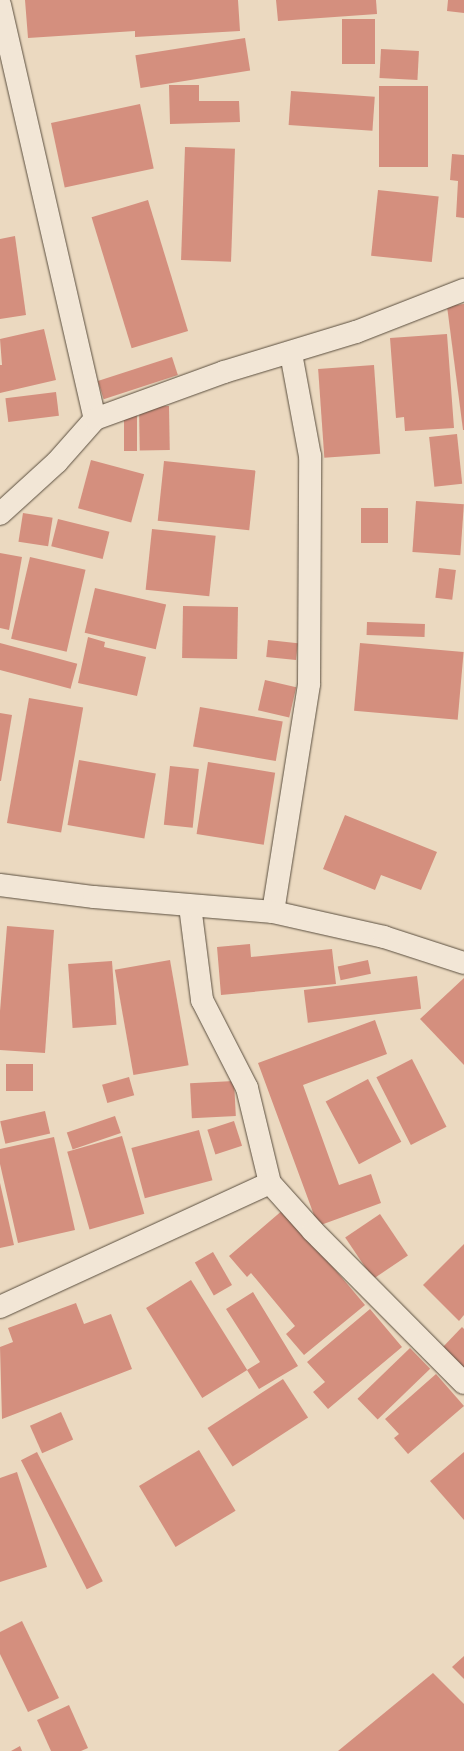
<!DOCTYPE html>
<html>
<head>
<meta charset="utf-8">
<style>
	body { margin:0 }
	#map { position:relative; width:464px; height:1751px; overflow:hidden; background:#ebd9c0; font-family:Vollkorn,serif }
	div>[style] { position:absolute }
	.building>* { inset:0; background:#d48f7e; transform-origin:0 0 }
	.roads { filter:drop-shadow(0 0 1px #5b4f3f) drop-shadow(0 0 1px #5b4f3f) }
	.street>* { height:22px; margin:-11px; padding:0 11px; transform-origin:11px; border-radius:11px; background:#f2e6d6 }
	.secondary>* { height:22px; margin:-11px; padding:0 11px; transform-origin:11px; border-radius:11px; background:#f2e6d6 }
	span { translate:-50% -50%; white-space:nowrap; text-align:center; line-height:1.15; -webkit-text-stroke:3.5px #f2e6d6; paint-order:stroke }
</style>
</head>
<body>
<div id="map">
	<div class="building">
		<i style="clip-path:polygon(25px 0,238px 0,240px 31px,135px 37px,135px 31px,28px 38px)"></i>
		<i style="clip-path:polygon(276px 0,376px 0,377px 14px,278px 21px)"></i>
		<i style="clip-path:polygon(448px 0,464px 0,464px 13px,447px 11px)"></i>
		<i style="left:342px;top:19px;width:33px;height:45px"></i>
		<i style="left:245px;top:38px;width:33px;height:111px;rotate:81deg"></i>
		<i style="left:381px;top:49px;width:38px;height:29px;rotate:3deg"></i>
		<i style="clip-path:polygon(169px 85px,199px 85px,199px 101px,239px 101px,240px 122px,170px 124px)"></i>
		<i style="left:379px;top:86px;width:49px;height:81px"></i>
		<i style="left:291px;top:91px;width:84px;height:34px;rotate:4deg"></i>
		<i style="left:140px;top:104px;width:66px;height:91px;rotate:78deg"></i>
		<i style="left:185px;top:147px;width:50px;height:113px;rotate:2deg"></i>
		<i style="clip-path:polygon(452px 154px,464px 155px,464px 218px,456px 217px,458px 181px,450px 180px)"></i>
		<i style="left:378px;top:190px;width:61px;height:66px;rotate:6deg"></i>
		<i style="left:148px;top:200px;width:137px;height:59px;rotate:73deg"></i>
		<i style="clip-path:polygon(15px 236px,26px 315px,0 319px,0 239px)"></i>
		<i style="clip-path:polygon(464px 304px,464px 430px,463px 430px,447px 306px)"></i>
		<i style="clip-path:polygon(44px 329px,56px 380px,0 393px,0 365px,2px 365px,0 339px)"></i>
		<i style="clip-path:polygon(447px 334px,454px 428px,405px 431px,404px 417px,396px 418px,390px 338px)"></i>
		<i style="left:172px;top:357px;width:19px;height:78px;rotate:72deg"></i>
		<i style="left:374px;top:365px;width:89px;height:56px;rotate:86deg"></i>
		<i style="left:56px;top:392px;width:24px;height:51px;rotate:83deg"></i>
		<i style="left:169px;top:406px;width:44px;height:30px;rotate:89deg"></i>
		<i style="left:124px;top:412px;width:13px;height:39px"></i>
		<i style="left:457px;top:434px;width:50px;height:28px;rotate:84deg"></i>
		<i style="left:91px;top:460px;width:55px;height:50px;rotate:15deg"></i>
		<i style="left:164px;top:461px;width:92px;height:60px;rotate:6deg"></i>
		<i style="left:416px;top:501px;width:48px;height:51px;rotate:4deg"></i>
		<i style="left:361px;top:508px;width:27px;height:35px"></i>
		<i style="left:23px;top:513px;width:30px;height:29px;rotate:9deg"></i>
		<i style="left:58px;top:519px;width:53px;height:28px;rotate:14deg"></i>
		<i style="left:152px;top:529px;width:64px;height:61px;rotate:6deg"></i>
		<i style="clip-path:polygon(0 553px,22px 557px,9px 630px,0 628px)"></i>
		<i style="left:30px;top:557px;width:57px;height:84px;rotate:13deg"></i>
		<i style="left:439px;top:568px;width:17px;height:30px;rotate:7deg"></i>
		<i style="left:95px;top:588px;width:73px;height:46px;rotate:13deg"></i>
		<i style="left:183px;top:606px;width:55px;height:52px;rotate:1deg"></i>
		<i style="left:367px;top:622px;width:58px;height:13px;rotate:2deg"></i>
		<i style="clip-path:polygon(88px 637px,105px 642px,104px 647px,146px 657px,137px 696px,78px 683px)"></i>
		<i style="left:268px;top:640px;width:30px;height:17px;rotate:6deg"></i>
		<i style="left:0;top:643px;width:80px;height:26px;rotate:15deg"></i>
		<i style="left:360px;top:643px;width:104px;height:68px;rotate:5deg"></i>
		<i style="left:265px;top:680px;width:32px;height:31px;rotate:13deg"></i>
		<i style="left:29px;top:698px;width:55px;height:127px;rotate:10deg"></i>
		<i style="left:200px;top:707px;width:84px;height:40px;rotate:10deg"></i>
		<i style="clip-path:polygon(0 713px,12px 715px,1px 781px,0 781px)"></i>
		<i style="left:79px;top:760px;width:78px;height:66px;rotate:10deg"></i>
		<i style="left:208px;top:762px;width:68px;height:73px;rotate:9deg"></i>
		<i style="left:170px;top:766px;width:29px;height:59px;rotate:6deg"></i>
		<i style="clip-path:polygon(345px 815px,437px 852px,421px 890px,381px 875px,375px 890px,323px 869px)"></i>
		<i style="clip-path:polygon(7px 926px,54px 930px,45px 1053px,0 1050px,0 1011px)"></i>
		<i style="clip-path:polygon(250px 944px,251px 957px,332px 949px,336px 984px,221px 995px,217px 947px)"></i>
		<i style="left:170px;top:960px;width:107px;height:56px;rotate:80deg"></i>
		<i style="left:368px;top:960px;width:14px;height:31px;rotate:78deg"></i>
		<i style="left:112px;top:961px;width:64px;height:44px;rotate:86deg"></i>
		<i style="left:417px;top:976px;width:33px;height:114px;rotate:83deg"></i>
		<i style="clip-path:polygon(464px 978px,464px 1065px,420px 1019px)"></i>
		<i style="clip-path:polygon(375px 1020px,387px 1054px,303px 1085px,339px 1185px,371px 1174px,381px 1203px,318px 1226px,258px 1063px)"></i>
		<i style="left:412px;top:1059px;width:76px;height:40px;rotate:63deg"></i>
		<i style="left:6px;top:1064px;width:27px;height:27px"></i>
		<i style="left:129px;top:1077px;width:19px;height:28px;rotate:74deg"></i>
		<i style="left:368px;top:1079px;width:71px;height:48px;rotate:62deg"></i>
		<i style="left:234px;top:1081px;width:35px;height:44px;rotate:87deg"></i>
		<i style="left:45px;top:1111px;width:23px;height:46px;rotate:77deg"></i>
		<i style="left:115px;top:1116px;width:18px;height:51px;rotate:71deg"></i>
		<i style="left:234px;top:1121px;width:26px;height:28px;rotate:72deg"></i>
		<i style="left:199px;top:1130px;width:52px;height:70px;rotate:75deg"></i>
		<i style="left:122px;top:1136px;width:81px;height:57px;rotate:74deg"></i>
		<i style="clip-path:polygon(54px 1137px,75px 1230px,18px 1243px,0 1164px,0 1149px)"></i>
		<i style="clip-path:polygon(0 1183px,14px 1245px,0 1248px)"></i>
		<i style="clip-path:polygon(284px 1209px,365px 1305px,304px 1355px,286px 1334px,295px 1326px,251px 1273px,247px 1277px,229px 1256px)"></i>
		<i style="left:380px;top:1214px;width:50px;height:42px;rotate:56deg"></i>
		<i style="clip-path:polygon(464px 1244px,464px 1315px,459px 1321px,423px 1285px)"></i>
		<i style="left:213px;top:1252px;width:38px;height:21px;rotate:60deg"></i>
		<i style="left:191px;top:1280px;width:106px;height:53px;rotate:58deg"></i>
		<i style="clip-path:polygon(253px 1292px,298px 1366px,259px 1389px,247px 1370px,260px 1362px,226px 1309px)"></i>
		<i style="clip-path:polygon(76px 1303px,84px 1324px,111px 1314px,132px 1369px,2px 1419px,0 1347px,13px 1342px,8px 1328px)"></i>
		<i style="clip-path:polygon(370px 1309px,402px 1347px,328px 1409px,313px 1392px,325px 1382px,307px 1362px)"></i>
		<i style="clip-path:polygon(462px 1327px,464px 1329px,464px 1368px,442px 1348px)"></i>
		<i style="left:410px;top:1348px;width:29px;height:73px;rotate:46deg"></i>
		<i style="clip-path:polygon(436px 1374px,464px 1406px,408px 1454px,394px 1438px,399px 1434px,385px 1419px)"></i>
		<i style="left:283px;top:1379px;width:46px;height:90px;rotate:57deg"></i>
		<i style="left:61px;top:1412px;width:30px;height:34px;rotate:66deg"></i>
		<i style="left:199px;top:1450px;width:71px;height:70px;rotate:59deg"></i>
		<i style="left:37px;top:1452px;width:145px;height:18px;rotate:63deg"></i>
		<i style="clip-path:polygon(464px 1452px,464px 1520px,430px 1481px)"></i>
		<i style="clip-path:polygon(17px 1472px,47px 1567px,0 1582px,0 1478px)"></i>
		<i style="clip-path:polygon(22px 1621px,59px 1698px,28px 1712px,0 1654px,0 1632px)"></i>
		<i style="clip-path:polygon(464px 1656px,464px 1679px,452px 1667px)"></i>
		<i style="clip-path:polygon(433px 1673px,464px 1704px,464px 1751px,338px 1751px)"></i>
		<i style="clip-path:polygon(69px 1705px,88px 1748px,81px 1751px,51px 1751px,37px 1720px)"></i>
		<i style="clip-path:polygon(20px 1746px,22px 1751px,11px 1751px)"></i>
	</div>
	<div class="roads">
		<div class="street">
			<i style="left:0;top:5px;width:425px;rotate:77.1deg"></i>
			<i style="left:0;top:514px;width:77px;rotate:-42.4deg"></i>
			<i style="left:57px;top:462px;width:57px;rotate:-48.5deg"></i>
			<i style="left:95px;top:419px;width:137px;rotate:-20deg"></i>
			<i style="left:224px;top:372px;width:138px;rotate:-16.9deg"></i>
			<i style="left:356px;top:332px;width:116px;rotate:-21.3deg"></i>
			<i style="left:190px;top:906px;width:95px;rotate:82.7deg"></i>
			<i style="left:202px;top:1000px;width:99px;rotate:62.9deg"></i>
			<i style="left:247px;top:1088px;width:98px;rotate:76.4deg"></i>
			<i style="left:270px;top:1183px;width:64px;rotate:48.1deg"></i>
			<i style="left:313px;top:1231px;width:214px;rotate:45.2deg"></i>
			<i style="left:273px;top:912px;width:231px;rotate:-81deg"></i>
			<i style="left:309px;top:684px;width:228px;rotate:-89.7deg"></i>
			<i style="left:310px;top:456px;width:105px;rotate:-100.5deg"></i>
			<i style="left:0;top:1307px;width:297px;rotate:-24.7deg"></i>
		</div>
		<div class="secondary">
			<i style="left:0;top:885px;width:95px;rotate:7.3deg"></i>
			<i style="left:94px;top:897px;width:180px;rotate:4.8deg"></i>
			<i style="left:273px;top:912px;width:114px;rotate:12.7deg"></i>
			<i style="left:384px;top:937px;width:84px;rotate:18deg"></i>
		</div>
	</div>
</div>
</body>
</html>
